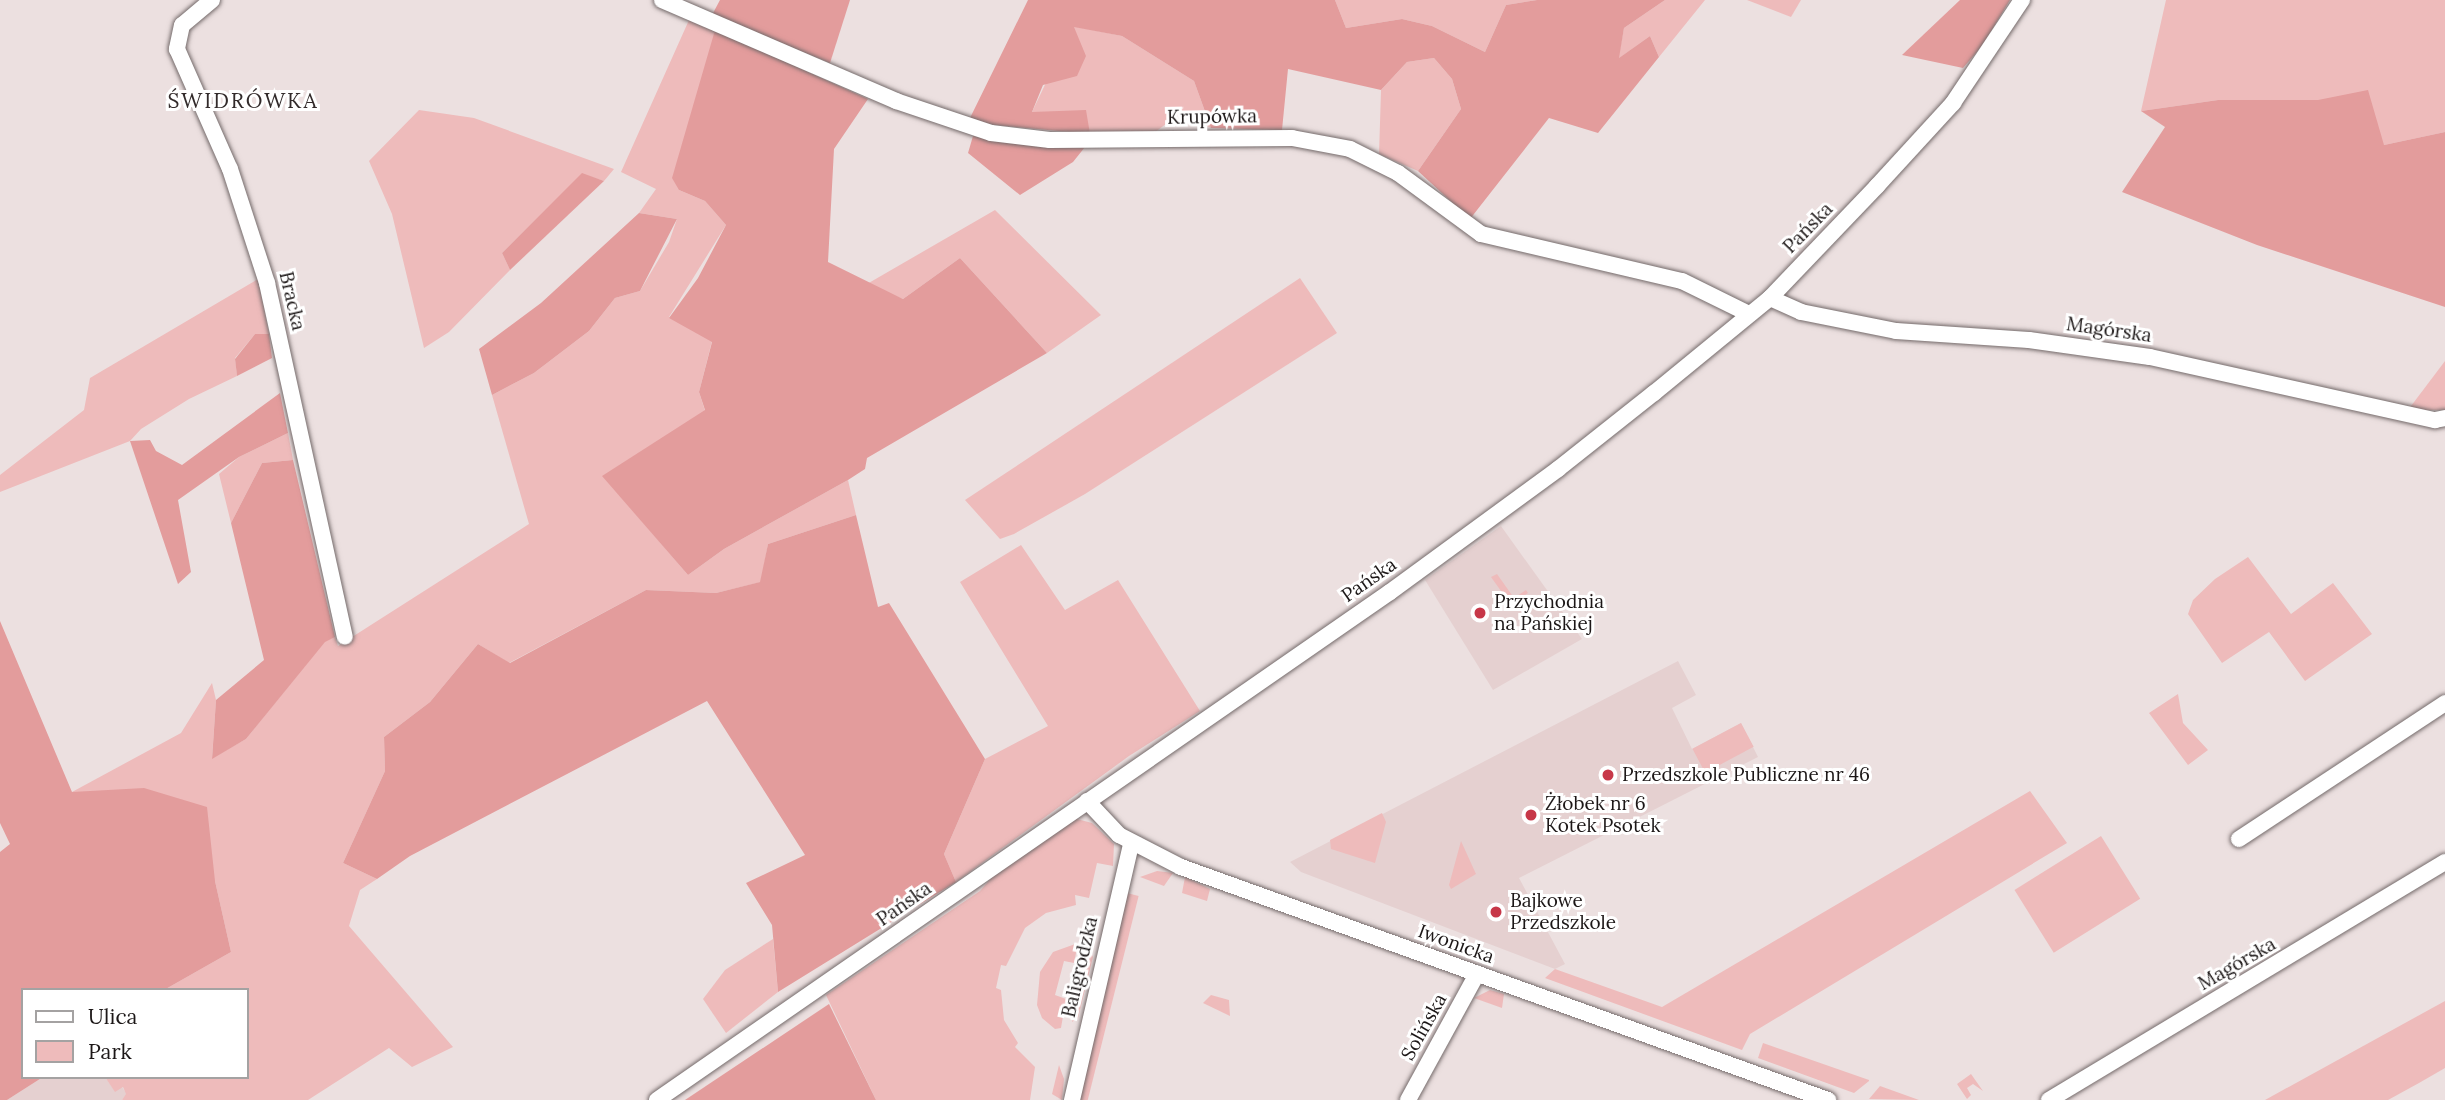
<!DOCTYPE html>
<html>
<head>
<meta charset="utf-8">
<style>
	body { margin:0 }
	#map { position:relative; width:2445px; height:1100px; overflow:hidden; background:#ece0e0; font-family:Lora,serif }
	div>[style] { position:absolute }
	.built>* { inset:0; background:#e5d0d0 }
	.green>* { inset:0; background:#ebb; transform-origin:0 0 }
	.forest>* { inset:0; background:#e39c9c }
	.roads { filter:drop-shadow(0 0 2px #746a6a) drop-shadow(0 0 2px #746a6a) }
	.minor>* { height:16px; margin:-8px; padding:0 8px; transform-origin:8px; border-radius:8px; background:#fff }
	.dots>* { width:19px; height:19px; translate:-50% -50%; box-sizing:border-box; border:4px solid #fff; border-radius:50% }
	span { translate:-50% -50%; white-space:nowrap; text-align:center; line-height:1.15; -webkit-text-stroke:6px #fff; paint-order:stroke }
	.street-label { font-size:19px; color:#1c1717 }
	.poi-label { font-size:19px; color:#1c1717 }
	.left { translate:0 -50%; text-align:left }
	.neighbourhood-label { font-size:21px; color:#322a2a; letter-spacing:2px }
	.legend { position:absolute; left:21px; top:988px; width:228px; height:91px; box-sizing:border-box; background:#fff; border:2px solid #a4a2a2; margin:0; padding:9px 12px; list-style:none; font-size:21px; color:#1c1717 }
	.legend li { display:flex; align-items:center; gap:14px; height:35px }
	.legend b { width:35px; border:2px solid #a4a2a2 }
</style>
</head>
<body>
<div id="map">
	<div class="built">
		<i style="clip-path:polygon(1501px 526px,1582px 639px,1493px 690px,1425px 580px)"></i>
		<i style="clip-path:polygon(1678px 661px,1696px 695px,1672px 708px,1692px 749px,1741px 723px,1758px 757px,1519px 878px,1565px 964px,1555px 969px,1301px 872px,1290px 862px)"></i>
		<i style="clip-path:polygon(43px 1077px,105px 1077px,115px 1091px,122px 1087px,127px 1094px,122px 1100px,7px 1100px)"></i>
	</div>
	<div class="green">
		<i style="clip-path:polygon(1335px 0,1537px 0,1506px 5px,1485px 52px,1432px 26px,1402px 19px,1346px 28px)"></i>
		<i style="clip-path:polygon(1665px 0,1705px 0,1659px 57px,1650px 36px,1618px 59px,1624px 28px)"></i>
		<i style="clip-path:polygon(1747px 0,1801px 0,1791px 17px)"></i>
		<i style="clip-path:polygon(2166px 0,2445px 0,2445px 132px,2384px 145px,2329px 101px,2218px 100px,2141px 111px)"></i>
		<i style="clip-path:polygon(689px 20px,715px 30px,679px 190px,705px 201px,726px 225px,669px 317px,712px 341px,699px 392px,705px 411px,603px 476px,688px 575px,724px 549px,848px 480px,856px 515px,768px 544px,761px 582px,716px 593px,646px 590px,509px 663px,478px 644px,430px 702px,384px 737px,385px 771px,343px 863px,377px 879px,360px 890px,349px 926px,453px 1047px,412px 1067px,389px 1048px,308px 1100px,122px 1100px,126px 1094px,123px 1087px,115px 1092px,105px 1077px,247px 1077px,247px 990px,164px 990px,231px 952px,215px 881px,72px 792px,181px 733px,212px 683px,216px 700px,212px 758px,246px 739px,325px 641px,335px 637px,338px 646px,529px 524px,492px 395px,534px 373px,589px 331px,615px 298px,640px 291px,669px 242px,677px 219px,639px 213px,656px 189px,621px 172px)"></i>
		<i style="clip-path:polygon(1073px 26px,1122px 36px,1194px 81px,1211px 128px,1179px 114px,1154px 133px,1090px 134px,1032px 112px)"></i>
		<i style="clip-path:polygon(1434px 58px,1452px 79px,1461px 109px,1418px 171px,1379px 154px,1381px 90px,1407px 62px)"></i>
		<i style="clip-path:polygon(419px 110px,474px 118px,614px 169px,604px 181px,582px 174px,502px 253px,510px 270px,449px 332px,424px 348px,392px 214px,369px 161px)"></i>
		<i style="clip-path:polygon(995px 210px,1101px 315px,1047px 353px,960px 258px,903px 299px,867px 284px)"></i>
		<i style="clip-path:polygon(1300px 278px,1337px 333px,1085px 494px,1014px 534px,1000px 539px,965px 500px)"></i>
		<i style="clip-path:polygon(258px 279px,269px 334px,255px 334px,235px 358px,237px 376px,189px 399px,141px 429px,130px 441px,0 492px,0 475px,84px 410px,90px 378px)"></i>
		<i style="clip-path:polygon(2445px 361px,2445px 410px,2408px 410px)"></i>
		<i style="clip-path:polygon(288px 433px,293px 460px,262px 463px,231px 523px,219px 474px,239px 457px)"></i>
		<i style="clip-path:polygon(1021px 545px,1065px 610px,1118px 580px,1200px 711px,1129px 756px,956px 882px,944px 854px,985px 759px,1048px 726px,960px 582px)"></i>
		<i style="clip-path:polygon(2248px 557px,2291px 614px,2333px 583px,2372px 634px,2305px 681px,2269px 632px,2222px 663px,2188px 614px,2193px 600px,2215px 579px)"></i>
		<i style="clip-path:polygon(1497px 574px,1514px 598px,1526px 590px,1528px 593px,1511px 605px,1491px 577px)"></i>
		<i style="clip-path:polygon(2178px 694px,2183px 723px,2208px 750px,2188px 765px,2149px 713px)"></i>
		<i style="left:1741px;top:723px;width:27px;height:55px;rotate:62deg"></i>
		<i style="clip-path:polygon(2030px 791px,2067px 843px,1750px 1034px,1742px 1050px,1545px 978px,1555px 969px,1662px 1007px)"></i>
		<i style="clip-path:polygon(1382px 813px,1386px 822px,1375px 863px,1331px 849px,1330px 840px)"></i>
		<i style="clip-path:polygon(1073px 818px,1092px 823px,1114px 844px,1113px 866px,1097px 863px,1089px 898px,1075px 895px,1076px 905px,1046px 913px,1025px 928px,1006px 966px,1001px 965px,996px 988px,1001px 990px,1004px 1020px,1018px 1043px,1015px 1047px,1035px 1067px,1030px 1100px,876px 1100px,826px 995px,980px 891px,1000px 868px)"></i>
		<i style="left:2101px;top:836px;width:74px;height:102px;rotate:58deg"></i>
		<i style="clip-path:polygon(1461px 841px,1476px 874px,1451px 889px,1449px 885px)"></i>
		<i style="clip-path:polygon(1157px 871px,1173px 873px,1164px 886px,1140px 877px)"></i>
		<i style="clip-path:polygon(1185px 877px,1210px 889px,1207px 901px,1182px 893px)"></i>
		<i style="left:1127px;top:893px;width:12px;height:212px;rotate:14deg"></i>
		<i style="clip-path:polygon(773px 939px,778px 992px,726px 1033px,703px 999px,725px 970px)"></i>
		<i style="clip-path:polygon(1078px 943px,1074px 963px,1064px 961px,1055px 995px,1066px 999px,1061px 1028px,1055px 1029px,1042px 1018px,1037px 1005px,1040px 972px,1053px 952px)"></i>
		<i style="clip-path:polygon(1088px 949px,1093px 957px,1078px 1018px,1072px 1022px)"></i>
		<i style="clip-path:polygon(1490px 990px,1504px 994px,1502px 1008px,1474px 998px)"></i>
		<i style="clip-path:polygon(1211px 995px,1229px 1000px,1230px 1016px,1203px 1003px)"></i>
		<i style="clip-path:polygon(2445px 1001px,2445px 1068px,2419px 1083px,2388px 1100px,2265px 1100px)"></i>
		<i style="clip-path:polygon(1763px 1043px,1869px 1080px,1869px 1081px,1854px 1093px,1758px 1058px)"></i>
		<i style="clip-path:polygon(1059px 1065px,1064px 1079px,1062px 1100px,1052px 1094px)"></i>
		<i style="clip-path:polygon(1971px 1074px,1983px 1091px,1973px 1084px,1967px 1088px,1971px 1095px,1967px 1099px,1957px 1084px)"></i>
		<i style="clip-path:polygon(1880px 1086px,1919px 1100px,1869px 1099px)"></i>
	</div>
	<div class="forest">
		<i style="clip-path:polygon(720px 0,850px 0,830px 63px,712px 15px)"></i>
		<i style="clip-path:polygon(1028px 0,1335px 0,1346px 28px,1402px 19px,1432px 26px,1485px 52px,1506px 5px,1537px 0,1665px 0,1624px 28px,1619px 58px,1650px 36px,1659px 57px,1598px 133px,1549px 118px,1470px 219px,1418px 171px,1461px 109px,1452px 79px,1434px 58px,1407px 62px,1381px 90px,1288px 69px,1282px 130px,1211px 128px,1194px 81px,1122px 36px,1074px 27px,1086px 56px,1077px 76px,1043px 85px,1032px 112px,1086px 110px,1090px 134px,985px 124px,970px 118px)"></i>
		<i style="clip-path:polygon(1960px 0,2010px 0,1982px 46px,1963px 68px,1902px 55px)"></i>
		<i style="clip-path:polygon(715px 30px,868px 99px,834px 149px,828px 262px,903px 299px,960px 258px,1047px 353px,867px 458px,865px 469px,848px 480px,724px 549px,688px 575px,602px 476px,705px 410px,699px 392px,712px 342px,669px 318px,698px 278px,726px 225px,705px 201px,679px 190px,672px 178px)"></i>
		<i style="clip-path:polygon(2368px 90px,2384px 145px,2445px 132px,2445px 307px,2257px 245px,2122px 192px,2165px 127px,2141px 111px,2218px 100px,2318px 100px)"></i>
		<i style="clip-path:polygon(973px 136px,1048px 147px,1085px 147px,1073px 162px,1020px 195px,968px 153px)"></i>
		<i style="clip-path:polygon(582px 173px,604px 181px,510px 270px,502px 253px)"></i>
		<i style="clip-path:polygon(639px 213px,677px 219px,640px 291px,615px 298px,589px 331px,534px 373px,492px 395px,479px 349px,541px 303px)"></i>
		<i style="clip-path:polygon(255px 334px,269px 334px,272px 358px,237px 376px,235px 359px)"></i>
		<i style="clip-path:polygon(280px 393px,288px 433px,239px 457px,178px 500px,191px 572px,178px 584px,130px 441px,150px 440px,156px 451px,182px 465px)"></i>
		<i style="clip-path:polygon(293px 460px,335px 637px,325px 642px,246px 739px,212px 759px,216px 700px,264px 660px,231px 523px,262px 463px)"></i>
		<i style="clip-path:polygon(856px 515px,878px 607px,889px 603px,985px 759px,944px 854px,956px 882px,778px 992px,772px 925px,746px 883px,805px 855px,707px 701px,410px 856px,377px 879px,343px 863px,385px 771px,384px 737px,430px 702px,478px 644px,510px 663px,646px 590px,716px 593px,760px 582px,768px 544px)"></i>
		<i style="clip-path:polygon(0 621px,72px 792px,144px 788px,207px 807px,215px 881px,231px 952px,164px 990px,23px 990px,23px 1077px,43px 1077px,7px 1100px,0 1100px,0 852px,10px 844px,0 823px)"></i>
		<i style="clip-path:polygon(829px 1004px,876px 1100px,685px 1100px)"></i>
	</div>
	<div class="roads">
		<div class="minor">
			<i style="left:212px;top:0;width:39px;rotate:140deg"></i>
			<i style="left:182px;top:25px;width:25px;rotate:102deg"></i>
			<i style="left:177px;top:49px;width:131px;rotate:66.2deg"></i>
			<i style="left:230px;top:169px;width:120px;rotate:72deg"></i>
			<i style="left:267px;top:283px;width:362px;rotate:77.6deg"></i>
			<i style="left:662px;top:0;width:255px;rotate:23.3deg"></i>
			<i style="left:896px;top:101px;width:100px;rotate:18.6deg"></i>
			<i style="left:991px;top:133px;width:59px;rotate:6.8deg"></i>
			<i style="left:1050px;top:140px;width:242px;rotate:-0.5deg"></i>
			<i style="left:1292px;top:138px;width:59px;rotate:10.7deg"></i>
			<i style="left:1350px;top:149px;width:54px;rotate:26.6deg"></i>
			<i style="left:1398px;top:173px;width:103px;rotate:36.3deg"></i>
			<i style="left:1481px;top:234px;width:206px;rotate:13.2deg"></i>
			<i style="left:1682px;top:281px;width:75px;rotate:26.2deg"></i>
			<i style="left:1770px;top:298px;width:34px;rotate:24deg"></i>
			<i style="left:1801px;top:312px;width:97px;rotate:11.3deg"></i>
			<i style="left:1896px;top:331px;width:133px;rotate:3.9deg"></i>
			<i style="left:2029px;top:340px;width:122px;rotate:8deg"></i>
			<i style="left:2150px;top:357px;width:292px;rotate:12.5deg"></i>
			<i style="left:2435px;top:420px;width:10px;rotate:-11deg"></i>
			<i style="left:1087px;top:801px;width:47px;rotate:46.7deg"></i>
			<i style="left:1119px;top:835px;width:70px;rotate:27.3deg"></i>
			<i style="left:1181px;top:867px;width:688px;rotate:19.81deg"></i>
			<i style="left:2239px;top:839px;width:247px;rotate:-33.4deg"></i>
			<i style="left:657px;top:1100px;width:892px;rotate:-34.72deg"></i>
			<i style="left:1390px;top:592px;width:208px;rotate:-36.2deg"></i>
			<i style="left:1558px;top:469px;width:122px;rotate:-38.4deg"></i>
			<i style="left:1654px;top:393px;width:150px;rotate:-39.3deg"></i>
			<i style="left:1770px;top:298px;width:155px;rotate:-46.3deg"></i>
			<i style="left:1877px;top:186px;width:113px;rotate:-47.5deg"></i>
			<i style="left:1953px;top:103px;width:124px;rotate:-56.2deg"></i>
			<i style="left:1072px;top:1100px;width:263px;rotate:-77deg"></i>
			<i style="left:1408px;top:1100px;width:144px;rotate:-61.3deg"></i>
			<i style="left:2049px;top:1100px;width:462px;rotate:-31deg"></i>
		</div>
	</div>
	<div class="dots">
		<i style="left:1480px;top:613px;background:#c73748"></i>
		<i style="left:1608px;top:775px;background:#c73748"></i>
		<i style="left:1531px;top:815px;background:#c73748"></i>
		<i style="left:1496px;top:912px;background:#c73748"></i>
	</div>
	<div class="street-label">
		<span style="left:1212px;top:117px;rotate:-1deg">Krupówka</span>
		<span style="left:1808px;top:228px;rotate:-46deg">Pańska</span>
		<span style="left:292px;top:301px;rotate:77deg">Bracka</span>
		<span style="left:2109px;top:330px;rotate:8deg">Magórska</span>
		<span style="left:1369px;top:580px;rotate:-35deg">Pańska</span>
		<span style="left:904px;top:904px;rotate:-35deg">Pańska</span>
		<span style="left:1456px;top:944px;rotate:20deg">Iwonicka</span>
		<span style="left:2237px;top:964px;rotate:-30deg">Magórska</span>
		<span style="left:1080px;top:967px;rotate:-77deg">Baligrodzka</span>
		<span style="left:1424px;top:1027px;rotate:-61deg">Solińska</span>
	</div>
	<div class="poi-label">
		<span class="left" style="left:1494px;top:613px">Przychodnia<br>na Pańskiej</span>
		<span class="left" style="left:1622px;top:775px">Przedszkole Publiczne nr 46</span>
		<span class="left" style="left:1545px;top:815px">Żłobek nr 6<br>Kotek Psotek</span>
		<span class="left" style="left:1510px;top:912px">Bajkowe<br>Przedszkole</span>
	</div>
	<div class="neighbourhood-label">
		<span style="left:243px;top:101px">ŚWIDRÓWKA</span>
	</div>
	<ul class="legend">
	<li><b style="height:9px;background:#fff"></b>Ulica</li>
	<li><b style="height:19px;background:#ebb"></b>Park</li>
	</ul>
</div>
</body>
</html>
